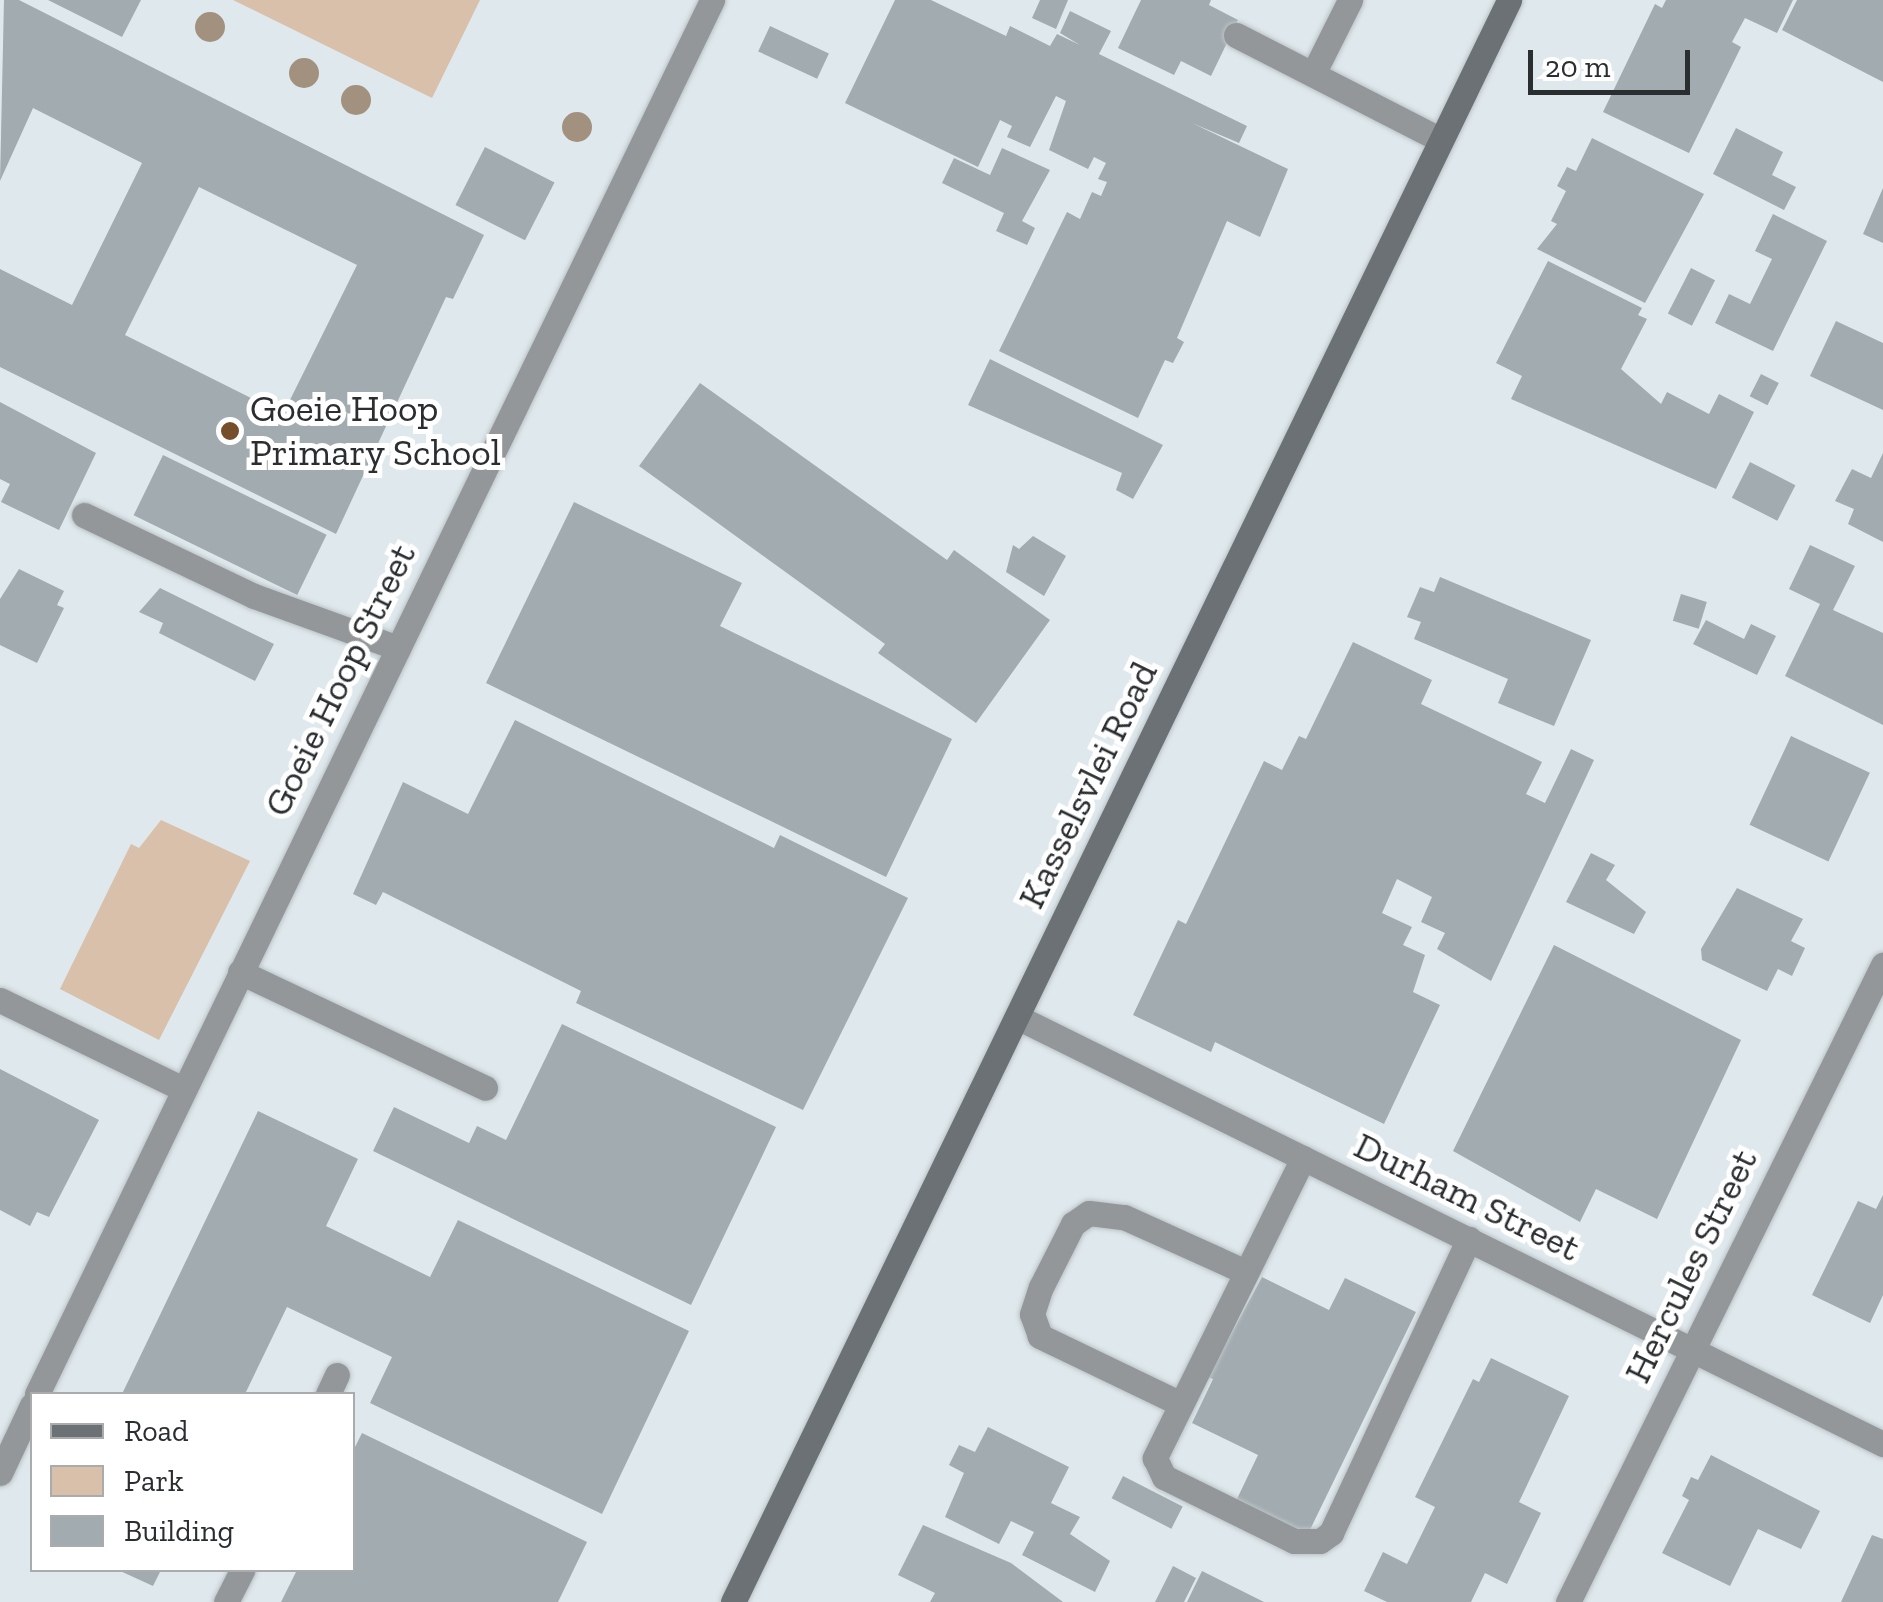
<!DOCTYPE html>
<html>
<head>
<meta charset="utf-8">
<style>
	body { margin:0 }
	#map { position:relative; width:1883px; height:1602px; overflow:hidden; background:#dfe8ed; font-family:"Zilla Slab",serif }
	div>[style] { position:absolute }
	.green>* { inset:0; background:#d8c0ab }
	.building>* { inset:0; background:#a2abb0; transform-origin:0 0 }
	.roads { filter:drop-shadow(0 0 2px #bbc3c7) drop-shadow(0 0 2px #bbc3c7) }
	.lane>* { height:25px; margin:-12.5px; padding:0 12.5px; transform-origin:12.5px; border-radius:12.5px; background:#939799 }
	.street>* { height:25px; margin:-12.5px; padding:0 12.5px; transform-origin:12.5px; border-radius:12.5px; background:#939799 }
	.secondary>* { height:25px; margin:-12.5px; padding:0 12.5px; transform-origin:12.5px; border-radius:12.5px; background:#6b7174 }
	.trees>* { width:30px; height:30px; margin:-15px; border-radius:50%; background:#a1917e }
	.dots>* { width:28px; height:28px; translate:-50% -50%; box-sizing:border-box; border:5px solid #fff; border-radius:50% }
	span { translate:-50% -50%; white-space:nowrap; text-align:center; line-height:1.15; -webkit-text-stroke:10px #fff; paint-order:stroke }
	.poi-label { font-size:38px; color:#2a2e30 }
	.left { translate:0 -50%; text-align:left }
	.street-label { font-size:38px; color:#2a2e30 }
	.legend { position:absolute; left:30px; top:1392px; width:325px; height:180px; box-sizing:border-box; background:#fff; border:2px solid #aaabac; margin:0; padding:12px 18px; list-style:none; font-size:30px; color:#2a2e30 }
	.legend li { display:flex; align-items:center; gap:20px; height:50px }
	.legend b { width:50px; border:2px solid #aaabac }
	.scale { position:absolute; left:1528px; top:50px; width:162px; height:45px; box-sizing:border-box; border:5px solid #2a2e30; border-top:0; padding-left:12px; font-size:30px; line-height:35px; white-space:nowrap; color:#2a2e30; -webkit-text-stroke:8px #fff; paint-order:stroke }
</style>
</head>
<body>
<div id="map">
	<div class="green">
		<i style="clip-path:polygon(233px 0,480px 0,432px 98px)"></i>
		<i style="clip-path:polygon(161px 820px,250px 861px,159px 1040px,60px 989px,131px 844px,139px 848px)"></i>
	</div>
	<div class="building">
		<i style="clip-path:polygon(evenodd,4px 0,19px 0,484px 235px,453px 299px,446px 297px,336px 534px,0 367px,0 269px,72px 305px,142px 163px,33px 108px,0 181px,4px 0,199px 187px,357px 265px,283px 414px,125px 335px,199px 187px)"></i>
		<i style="clip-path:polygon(48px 0,141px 0,122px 37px)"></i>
		<i style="clip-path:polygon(895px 0,931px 0,1006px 36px,1010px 26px,1050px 46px,1057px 34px,1080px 45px,1060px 33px,1070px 11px,1111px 31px,1099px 54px,1247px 126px,1239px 143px,1192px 123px,1288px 169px,1260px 237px,1227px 221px,1177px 338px,1184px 342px,1173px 363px,1165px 360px,1138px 418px,999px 351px,1067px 212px,1080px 219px,1092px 192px,1101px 196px,1107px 182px,1098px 179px,1106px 163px,1094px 157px,1088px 169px,1049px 150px,1066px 101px,1056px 96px,1030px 147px,1007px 137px,1012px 126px,1000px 120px,978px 167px,845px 103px)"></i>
		<i style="clip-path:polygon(1040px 0,1068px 0,1056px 29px,1032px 18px)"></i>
		<i style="clip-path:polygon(1141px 0,1211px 0,1209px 5px,1238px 20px,1211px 76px,1181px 61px,1174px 75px,1118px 48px)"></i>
		<i style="clip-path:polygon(1666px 0,1793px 0,1777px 33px,1745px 18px,1732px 42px,1741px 47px,1689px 153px,1603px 112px,1655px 4px,1662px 8px)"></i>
		<i style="clip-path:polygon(1797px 0,1883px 0,1883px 82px,1782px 30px)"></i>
		<i style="left:770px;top:26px;width:65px;height:28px;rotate:25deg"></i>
		<i style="clip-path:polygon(1736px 128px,1783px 152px,1772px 175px,1796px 187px,1784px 210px,1713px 174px)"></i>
		<i style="clip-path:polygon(1592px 138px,1704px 194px,1645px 303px,1537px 249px,1557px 224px,1551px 221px,1566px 191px,1557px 186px,1567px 167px,1576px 171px)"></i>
		<i style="left:485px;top:147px;width:78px;height:65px;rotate:27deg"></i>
		<i style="clip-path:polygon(1002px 148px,1050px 170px,1022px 221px,1035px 228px,1027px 245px,996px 231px,1004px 213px,942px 183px,954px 158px,990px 175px)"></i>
		<i style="clip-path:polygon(1883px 188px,1883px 243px,1863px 234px)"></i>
		<i style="clip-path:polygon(1773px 214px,1827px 241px,1773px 351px,1715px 323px,1729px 294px,1750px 304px,1772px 259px,1755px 251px)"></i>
		<i style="clip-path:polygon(1548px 261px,1642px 308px,1638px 315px,1647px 319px,1621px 369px,1661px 404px,1667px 392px,1709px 414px,1719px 394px,1754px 412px,1716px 489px,1511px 399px,1522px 376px,1496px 363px)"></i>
		<i style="left:1691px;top:268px;width:27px;height:51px;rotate:27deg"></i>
		<i style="clip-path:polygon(1836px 321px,1883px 343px,1883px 410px,1810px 376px)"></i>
		<i style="clip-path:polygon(990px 359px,1163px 445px,1133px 499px,1116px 490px,1122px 473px,968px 405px)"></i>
		<i style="left:1761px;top:374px;width:20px;height:25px;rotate:27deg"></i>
		<i style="clip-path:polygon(700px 383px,947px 560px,954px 550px,1050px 620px,976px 723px,878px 653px,885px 644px,639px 466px)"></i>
		<i style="clip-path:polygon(0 402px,96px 453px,59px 530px,1px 502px,10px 484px,0 479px)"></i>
		<i style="clip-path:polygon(1883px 453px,1883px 542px,1848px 524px,1854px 509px,1835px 501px,1852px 469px,1871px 478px)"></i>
		<i style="left:163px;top:455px;width:182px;height:67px;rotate:26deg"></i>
		<i style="left:1750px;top:462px;width:51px;height:40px;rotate:27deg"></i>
		<i style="clip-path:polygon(574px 502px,742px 583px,720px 626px,952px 739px,886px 877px,486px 683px)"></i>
		<i style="clip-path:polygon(1033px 536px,1066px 556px,1044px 596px,1006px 572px,1013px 545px,1019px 549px)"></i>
		<i style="clip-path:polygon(1810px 545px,1855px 566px,1833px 610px,1883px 633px,1883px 725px,1785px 676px,1820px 604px,1789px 589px)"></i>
		<i style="clip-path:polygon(19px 569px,64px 591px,57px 605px,64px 608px,37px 663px,0 645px,0 599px)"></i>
		<i style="clip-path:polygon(1440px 577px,1591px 640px,1554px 726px,1498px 703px,1508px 679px,1414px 639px,1421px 622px,1407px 617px,1420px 587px,1434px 592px)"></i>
		<i style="clip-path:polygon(160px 588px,274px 644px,255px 681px,159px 633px,163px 623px,139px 612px)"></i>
		<i style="left:1681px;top:594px;width:27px;height:28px;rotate:17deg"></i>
		<i style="clip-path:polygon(1706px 620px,1744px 639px,1751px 624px,1776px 636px,1757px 675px,1693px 644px)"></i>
		<i style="clip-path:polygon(1353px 642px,1432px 680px,1421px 704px,1542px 762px,1526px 794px,1545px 803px,1571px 749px,1594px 760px,1491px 981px,1437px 949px,1445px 933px,1421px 922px,1432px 897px,1397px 879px,1382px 913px,1412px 927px,1403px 945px,1425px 955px,1413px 992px,1440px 1005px,1384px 1124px,1215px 1042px,1211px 1052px,1133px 1015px,1178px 920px,1186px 924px,1264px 761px,1282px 770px,1299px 736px,1306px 739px)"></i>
		<i style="clip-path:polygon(515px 720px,774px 848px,780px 835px,908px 898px,803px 1110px,576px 1003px,581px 991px,383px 892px,376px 905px,353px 894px,403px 782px,468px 814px)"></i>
		<i style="left:1791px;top:736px;width:87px;height:98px;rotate:25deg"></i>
		<i style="clip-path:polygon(1591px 853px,1615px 865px,1606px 880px,1646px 912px,1634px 934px,1566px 902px)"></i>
		<i style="clip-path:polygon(1737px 888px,1803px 919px,1791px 941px,1805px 948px,1792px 976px,1778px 969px,1767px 991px,1702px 960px,1701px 949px)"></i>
		<i style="clip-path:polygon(1554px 945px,1741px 1040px,1657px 1219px,1596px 1189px,1580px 1222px,1453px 1151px)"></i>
		<i style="clip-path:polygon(562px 1024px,776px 1127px,691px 1305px,373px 1151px,394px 1107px,469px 1143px,477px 1126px,506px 1140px)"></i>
		<i style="clip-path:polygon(0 1069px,99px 1120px,49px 1217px,37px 1212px,30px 1226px,0 1210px)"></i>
		<i style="clip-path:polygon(258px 1111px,358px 1159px,326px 1226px,430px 1277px,458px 1220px,689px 1331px,602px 1514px,370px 1403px,392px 1357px,287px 1307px,245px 1394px,122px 1394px)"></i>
		<i style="clip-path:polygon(1883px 1195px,1883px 1295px,1870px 1323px,1812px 1295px,1858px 1201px,1876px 1209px)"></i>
		<i style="clip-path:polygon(1262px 1277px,1329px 1310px,1345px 1278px,1416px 1312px,1306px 1538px,1235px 1503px,1258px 1455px,1192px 1423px,1213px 1379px,1208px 1377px)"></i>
		<i style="clip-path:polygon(1491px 1358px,1569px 1396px,1519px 1502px,1541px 1513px,1507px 1584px,1485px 1573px,1471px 1602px,1387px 1602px,1364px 1591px,1383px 1552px,1407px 1564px,1435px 1507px,1415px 1497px,1473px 1379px,1479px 1382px)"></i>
		<i style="clip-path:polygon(988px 1427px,1069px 1467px,1051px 1503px,1080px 1517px,1070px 1534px,1110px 1561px,1095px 1592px,1022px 1555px,1034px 1532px,1011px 1521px,999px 1544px,945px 1517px,964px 1473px,949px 1465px,959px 1445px,975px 1452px)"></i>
		<i style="clip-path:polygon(362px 1433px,587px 1542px,558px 1602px,281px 1602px,297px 1570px,352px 1570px,352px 1453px)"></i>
		<i style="clip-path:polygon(1711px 1455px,1820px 1511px,1801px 1549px,1758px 1529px,1730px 1586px,1662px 1553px,1689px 1500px,1682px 1496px,1691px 1477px,1698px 1480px)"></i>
		<i style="left:1123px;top:1476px;width:67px;height:25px;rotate:27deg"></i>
		<i style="clip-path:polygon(923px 1525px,1011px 1563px,1063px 1602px,930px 1602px,935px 1593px,898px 1575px)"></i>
		<i style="clip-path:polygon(1872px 1535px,1883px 1539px,1883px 1602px,1841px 1602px)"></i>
		<i style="clip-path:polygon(1173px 1566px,1196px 1578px,1184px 1602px,1155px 1602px)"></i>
		<i style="clip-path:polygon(118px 1570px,161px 1570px,153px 1586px)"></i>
		<i style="clip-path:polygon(1202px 1571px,1264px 1602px,1187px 1602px)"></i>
	</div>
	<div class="roads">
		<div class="lane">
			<i style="left:1236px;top:35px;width:230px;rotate:27.1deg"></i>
			<i style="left:1313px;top:74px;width:83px;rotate:-63.4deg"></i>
			<i style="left:84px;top:515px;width:188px;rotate:25.5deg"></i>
			<i style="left:254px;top:596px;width:153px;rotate:19.9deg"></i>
			<i style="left:240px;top:972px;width:271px;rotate:25.3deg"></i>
			<i style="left:1303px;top:1158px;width:335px;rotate:116.3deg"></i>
			<i style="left:1155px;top:1458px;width:21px;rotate:65deg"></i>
			<i style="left:1164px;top:1477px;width:145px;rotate:26.2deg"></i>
			<i style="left:1294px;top:1541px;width:26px"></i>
			<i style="left:1320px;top:1541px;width:14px;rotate:-36deg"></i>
			<i style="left:1331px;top:1533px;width:325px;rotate:-64.9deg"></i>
			<i style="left:328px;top:1394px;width:21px;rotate:-65deg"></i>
			<i style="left:1181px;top:1404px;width:157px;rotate:-154.3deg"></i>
			<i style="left:1040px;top:1336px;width:23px;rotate:-110deg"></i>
			<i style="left:1032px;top:1314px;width:28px;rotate:-72deg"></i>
			<i style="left:1041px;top:1287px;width:71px;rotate:-63.1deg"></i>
			<i style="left:1073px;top:1224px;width:19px;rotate:-35deg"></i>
			<i style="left:1089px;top:1213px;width:35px;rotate:7deg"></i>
			<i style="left:1124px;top:1217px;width:134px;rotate:24.3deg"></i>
			<i style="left:226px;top:1602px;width:36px;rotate:-63deg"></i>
		</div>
		<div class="street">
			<i style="left:0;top:1000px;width:203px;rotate:25.9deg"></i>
			<i style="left:1017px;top:1017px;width:966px;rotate:26.25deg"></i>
			<i style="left:37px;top:1394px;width:1549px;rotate:-64.16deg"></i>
			<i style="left:0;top:1473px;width:75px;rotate:-64.8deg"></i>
			<i style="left:1568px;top:1602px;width:711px;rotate:-63.69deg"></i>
		</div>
		<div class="secondary">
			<i style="left:733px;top:1602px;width:1780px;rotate:-64.15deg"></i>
		</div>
	</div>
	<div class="trees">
		<i style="left:210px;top:27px"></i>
		<i style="left:304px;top:73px"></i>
		<i style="left:356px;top:100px"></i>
		<i style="left:577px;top:127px"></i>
	</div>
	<div class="dots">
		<i style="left:230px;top:431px;background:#744f2a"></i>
	</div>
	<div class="poi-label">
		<span class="left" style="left:250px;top:431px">Goeie Hoop<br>Primary School</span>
	</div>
	<div class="street-label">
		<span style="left:340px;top:680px;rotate:-64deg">Goeie Hoop Street</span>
		<span style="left:1088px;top:785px;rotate:-64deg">Kasselsvlei Road</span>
		<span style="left:1467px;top:1197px;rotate:26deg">Durham Street</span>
		<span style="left:1691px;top:1266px;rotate:-64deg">Hercules Street</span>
	</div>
	<ul class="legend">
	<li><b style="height:12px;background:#6b7174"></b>Road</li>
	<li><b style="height:28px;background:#d8c0ab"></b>Park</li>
	<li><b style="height:28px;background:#a2abb0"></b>Building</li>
	</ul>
	<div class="scale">20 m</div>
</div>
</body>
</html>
